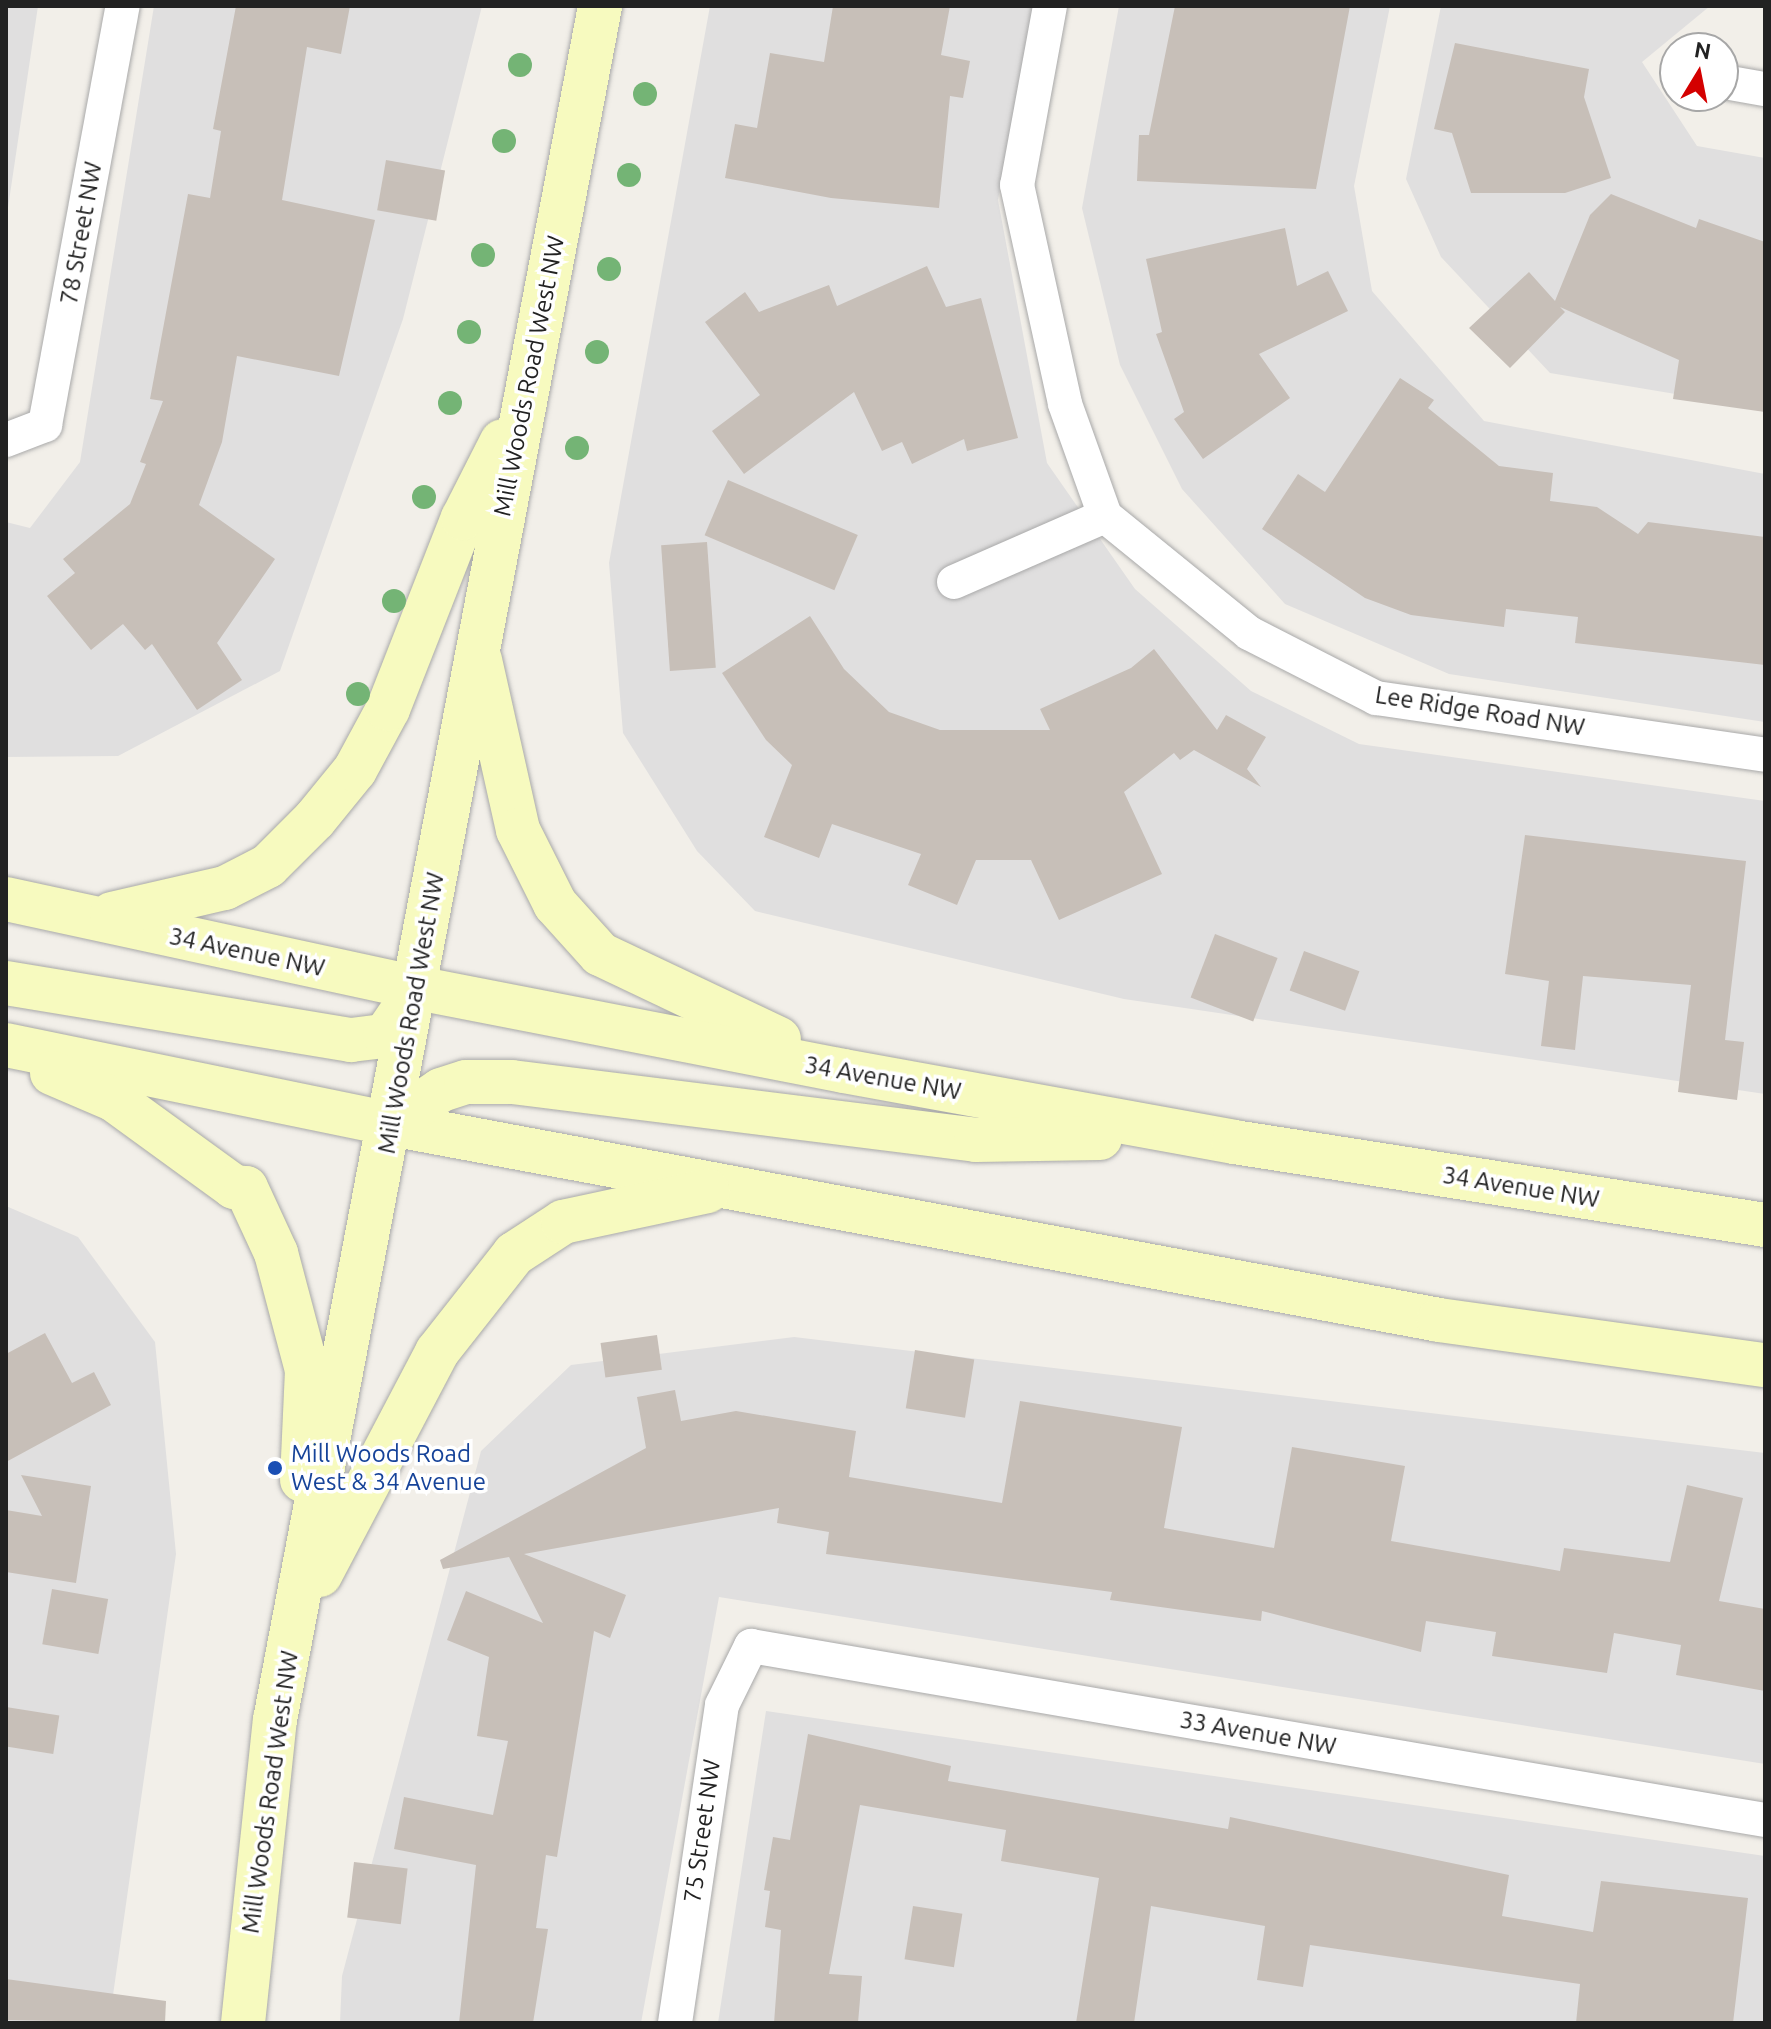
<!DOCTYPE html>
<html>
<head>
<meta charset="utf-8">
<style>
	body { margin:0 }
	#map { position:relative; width:1771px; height:2029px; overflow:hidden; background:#f2efe9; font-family:Ubuntu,sans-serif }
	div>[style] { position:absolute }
	.residential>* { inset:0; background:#e0dfdf }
	.building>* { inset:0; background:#c7bfb8; transform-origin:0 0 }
	.roads { filter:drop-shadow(0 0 2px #a9a9a9) drop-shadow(0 0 2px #a9a9a9) }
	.street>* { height:34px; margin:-17px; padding:0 17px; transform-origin:17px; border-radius:17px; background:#fff }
	.secondary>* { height:44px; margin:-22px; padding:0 22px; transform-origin:22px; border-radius:22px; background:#f7fabf }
	.trees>* { width:24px; height:24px; margin:-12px; border-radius:50%; background:#74b475 }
	.dots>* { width:22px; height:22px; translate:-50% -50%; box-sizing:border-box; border:4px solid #fff; border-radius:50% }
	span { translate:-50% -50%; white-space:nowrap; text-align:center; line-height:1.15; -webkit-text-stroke:7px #fff; paint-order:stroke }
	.street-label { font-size:24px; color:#222 }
	.transit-label { font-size:24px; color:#164399 }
	.left { translate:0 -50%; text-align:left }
	.frame { position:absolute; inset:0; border:8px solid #222; pointer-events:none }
	.north { position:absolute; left:1659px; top:32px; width:80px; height:80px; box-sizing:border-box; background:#fff; border:2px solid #a7a7a7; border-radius:50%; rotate:10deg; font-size:22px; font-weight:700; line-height:32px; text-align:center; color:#222 }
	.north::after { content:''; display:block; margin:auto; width:28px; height:36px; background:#d40000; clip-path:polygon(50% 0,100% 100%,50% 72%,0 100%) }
</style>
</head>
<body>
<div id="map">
	<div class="residential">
		<i style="clip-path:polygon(6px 6px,38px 6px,6px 221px)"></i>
		<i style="clip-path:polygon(154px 6px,482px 6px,403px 319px,280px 671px,118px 756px,6px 757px,6px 522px,30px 528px,80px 462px)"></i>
		<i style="clip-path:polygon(710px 6px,1034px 6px,998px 200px,1047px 463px,1135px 589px,1251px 691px,1359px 744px,1765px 801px,1765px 1094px,1124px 999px,755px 911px,697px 851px,623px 733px,609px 563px)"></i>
		<i style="clip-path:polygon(1119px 6px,1390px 6px,1354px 186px,1372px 291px,1484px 421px,1765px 474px,1765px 722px,1449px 674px,1285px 604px,1182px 489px,1120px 365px,1082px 208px)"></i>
		<i style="clip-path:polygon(1441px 6px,1710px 6px,1642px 62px,1697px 146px,1765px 158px,1765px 409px,1550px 373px,1441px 257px,1406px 179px)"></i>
		<i style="clip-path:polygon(6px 1206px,78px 1237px,155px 1342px,176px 1554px,109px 2023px,6px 2023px)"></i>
		<i style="clip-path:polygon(794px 1337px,1765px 1453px,1765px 1764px,719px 1597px,641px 2023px,340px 2023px,342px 1976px,481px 1451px,571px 1365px)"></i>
		<i style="clip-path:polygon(766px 1711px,1765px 1856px,1765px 2023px,718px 2023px)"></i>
	</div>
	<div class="building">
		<i style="clip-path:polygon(236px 6px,350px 6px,341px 54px,307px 47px,282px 200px,375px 220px,339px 376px,237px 356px,222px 442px,199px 505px,275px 559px,217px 643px,242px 680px,197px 710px,152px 644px,145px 650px,123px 624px,91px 650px,47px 596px,75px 573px,63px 559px,130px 504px,146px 464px,140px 462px,163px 401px,150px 399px,188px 194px,210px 198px,221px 131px,213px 129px)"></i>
		<i style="clip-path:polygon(833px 6px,950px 6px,941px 55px,970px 61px,963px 98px,950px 96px,939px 208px,831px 198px,725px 178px,735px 124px,757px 128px,770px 53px,824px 62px)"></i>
		<i style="clip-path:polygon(1175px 6px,1350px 6px,1316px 189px,1137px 181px,1139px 135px,1149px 135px)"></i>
		<i style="clip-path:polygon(1455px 43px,1589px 69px,1584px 97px,1611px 178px,1565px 193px,1471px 193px,1452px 133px,1434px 129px)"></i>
		<i style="left:386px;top:160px;width:60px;height:51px;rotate:10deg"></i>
		<i style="clip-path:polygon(1611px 194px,1696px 228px,1699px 219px,1765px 242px,1765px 412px,1673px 399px,1679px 360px,1560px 307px,1565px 312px,1510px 368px,1469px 328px,1529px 272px,1555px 301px,1590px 215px)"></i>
		<i style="clip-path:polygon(1285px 228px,1297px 286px,1328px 271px,1348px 311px,1259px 354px,1290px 398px,1203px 459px,1174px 419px,1184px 412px,1156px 334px,1162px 332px,1146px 259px)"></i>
		<i style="clip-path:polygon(927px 266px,946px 307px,981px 298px,1018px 438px,967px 451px,964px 439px,912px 464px,902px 442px,882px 451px,854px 392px,744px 474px,712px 431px,760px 395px,705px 322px,745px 292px,759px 312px,829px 285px,837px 306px)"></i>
		<i style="clip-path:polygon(1400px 378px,1434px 400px,1428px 408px,1499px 466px,1553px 473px,1550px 501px,1597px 507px,1638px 534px,1648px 522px,1765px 537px,1765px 665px,1575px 643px,1578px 617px,1506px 609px,1504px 627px,1411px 615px,1365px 598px,1262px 529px,1298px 474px,1325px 492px)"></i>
		<i style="left:728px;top:480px;width:141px;height:60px;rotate:23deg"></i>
		<i style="left:707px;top:542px;width:126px;height:46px;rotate:86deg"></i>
		<i style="clip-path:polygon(810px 616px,844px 669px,889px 712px,940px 730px,1050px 730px,1040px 709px,1131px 668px,1154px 649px,1217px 730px,1226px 715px,1266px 737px,1247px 769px,1261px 787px,1194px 750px,1180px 760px,1174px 753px,1124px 792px,1162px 874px,1059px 920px,1031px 860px,976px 860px,957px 905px,908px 885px,921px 854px,832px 824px,819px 858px,764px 837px,792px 765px,766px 740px,722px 673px)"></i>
		<i style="clip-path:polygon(1525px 835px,1746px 861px,1725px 1040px,1744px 1042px,1737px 1100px,1678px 1092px,1691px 985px,1583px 976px,1575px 1050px,1541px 1046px,1549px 981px,1505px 974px)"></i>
		<i style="left:1215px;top:934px;width:67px;height:68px;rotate:21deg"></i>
		<i style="left:1304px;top:951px;width:59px;height:42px;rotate:20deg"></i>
		<i style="clip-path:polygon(45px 1333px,72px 1383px,94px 1372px,111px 1405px,6px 1462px,6px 1354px)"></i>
		<i style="left:657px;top:1335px;width:35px;height:57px;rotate:82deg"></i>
		<i style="left:915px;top:1350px;width:60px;height:59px;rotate:9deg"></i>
		<i style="clip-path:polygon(675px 1390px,681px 1421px,736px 1411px,856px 1431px,849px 1477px,1002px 1503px,1020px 1401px,1182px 1427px,1164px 1528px,1274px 1548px,1292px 1447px,1405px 1466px,1391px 1541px,1560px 1571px,1564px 1548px,1670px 1562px,1687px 1485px,1743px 1498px,1719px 1601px,1765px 1609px,1765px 1691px,1676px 1675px,1681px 1645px,1614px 1633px,1607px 1673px,1492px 1656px,1496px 1632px,1426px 1621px,1421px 1652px,1262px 1611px,1261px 1621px,1110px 1600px,1112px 1592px,826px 1554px,829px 1532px,777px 1523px,779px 1508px,524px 1554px,626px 1595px,610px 1638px,594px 1631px,557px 1857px,546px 1855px,536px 1928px,548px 1929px,533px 2023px,459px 2023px,476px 1865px,394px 1849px,404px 1797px,493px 1815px,508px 1741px,477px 1736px,489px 1657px,447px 1640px,466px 1591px,543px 1623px,509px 1557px,443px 1569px,440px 1560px,646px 1448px,637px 1397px)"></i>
		<i style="clip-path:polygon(21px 1475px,91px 1486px,76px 1583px,6px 1572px,6px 1510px,42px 1516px)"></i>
		<i style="left:52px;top:1589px;width:57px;height:56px;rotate:10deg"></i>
		<i style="left:6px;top:1707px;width:54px;height:39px;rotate:9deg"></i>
		<i style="clip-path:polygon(808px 1734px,951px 1766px,948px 1781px,1228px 1829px,1230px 1817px,1509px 1875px,1502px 1916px,1593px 1932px,1601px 1881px,1748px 1898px,1733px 2023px,1576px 2023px,1580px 1984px,1310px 1945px,1303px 1987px,1257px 1980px,1265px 1926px,1151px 1906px,1134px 2023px,1076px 2023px,1099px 1878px,1001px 1861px,1006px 1830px,860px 1805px,829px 1974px,862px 1976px,858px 2023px,774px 2023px,781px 1930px,765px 1927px,770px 1891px,764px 1890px,773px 1837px,790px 1840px)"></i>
		<i style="left:354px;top:1862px;width:54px;height:56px;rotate:7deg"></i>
		<i style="left:913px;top:1906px;width:50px;height:54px;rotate:9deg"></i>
		<i style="clip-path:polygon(6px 1979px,166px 2001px,165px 2023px,6px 2020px)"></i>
	</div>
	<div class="roads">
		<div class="street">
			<i style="left:1050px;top:6px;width:182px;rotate:100.4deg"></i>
			<i style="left:1017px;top:185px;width:224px;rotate:77.6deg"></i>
			<i style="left:1065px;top:404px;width:119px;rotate:70.3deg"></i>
			<i style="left:1105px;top:516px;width:186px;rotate:39.1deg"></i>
			<i style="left:1249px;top:633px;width:143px;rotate:27.1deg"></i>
			<i style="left:1376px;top:698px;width:393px;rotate:8.3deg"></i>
			<i style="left:1730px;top:83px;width:36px;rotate:10deg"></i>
			<i style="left:6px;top:440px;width:42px;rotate:-21deg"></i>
			<i style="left:45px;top:425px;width:426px;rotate:-79.5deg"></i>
			<i style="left:954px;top:582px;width:165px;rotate:-23.6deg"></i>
			<i style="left:675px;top:2023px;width:321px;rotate:-81.6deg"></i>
			<i style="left:722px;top:1705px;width:66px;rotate:-63.8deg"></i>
			<i style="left:751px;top:1646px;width:1029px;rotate:9.74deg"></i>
		</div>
		<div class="secondary">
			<i style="left:480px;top:660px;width:174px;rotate:77.4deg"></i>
			<i style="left:518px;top:830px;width:83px;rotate:63.4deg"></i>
			<i style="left:555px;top:904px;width:67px;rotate:48deg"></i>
			<i style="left:600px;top:954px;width:198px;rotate:25.4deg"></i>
			<i style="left:6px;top:899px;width:421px;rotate:12.2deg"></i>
			<i style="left:417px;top:988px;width:435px;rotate:11deg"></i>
			<i style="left:844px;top:1071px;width:396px;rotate:10.3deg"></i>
			<i style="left:1234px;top:1142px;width:537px;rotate:8.88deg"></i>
			<i style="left:112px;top:914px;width:116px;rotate:-13deg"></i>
			<i style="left:225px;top:888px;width:48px;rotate:-27.1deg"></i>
			<i style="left:268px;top:866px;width:66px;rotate:-45deg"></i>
			<i style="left:315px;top:819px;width:63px;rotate:-50.8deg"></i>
			<i style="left:355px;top:770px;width:69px;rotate:-61.6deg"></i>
			<i style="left:388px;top:709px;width:205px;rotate:-68.6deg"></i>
			<i style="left:463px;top:518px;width:86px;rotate:-63.1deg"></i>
			<i style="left:6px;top:983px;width:350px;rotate:9.4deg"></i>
			<i style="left:351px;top:1040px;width:34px;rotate:-7deg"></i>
			<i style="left:385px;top:1036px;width:50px;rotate:-55.7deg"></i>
			<i style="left:6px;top:1045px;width:393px;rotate:11.6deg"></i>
			<i style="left:391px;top:1124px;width:1066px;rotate:10.59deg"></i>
			<i style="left:1439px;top:1320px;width:329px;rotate:7.9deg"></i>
			<i style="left:52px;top:1073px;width:66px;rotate:23.1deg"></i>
			<i style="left:113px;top:1099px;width:150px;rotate:36deg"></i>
			<i style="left:234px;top:1187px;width:12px;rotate:5deg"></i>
			<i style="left:246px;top:1188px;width:72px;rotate:65.2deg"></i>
			<i style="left:276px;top:1253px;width:121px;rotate:75.2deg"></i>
			<i style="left:307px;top:1370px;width:110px;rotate:92.6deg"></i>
			<i style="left:391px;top:1124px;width:60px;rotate:-34.2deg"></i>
			<i style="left:441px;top:1090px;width:26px;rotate:-18deg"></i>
			<i style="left:466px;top:1082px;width:46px"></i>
			<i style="left:512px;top:1082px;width:468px;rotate:7.1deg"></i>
			<i style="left:976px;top:1140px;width:124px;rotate:-0.9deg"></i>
			<i style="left:320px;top:1575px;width:252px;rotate:-62.3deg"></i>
			<i style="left:437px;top:1352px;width:125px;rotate:-51.8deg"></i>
			<i style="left:514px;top:1254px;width:59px;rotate:-33.1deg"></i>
			<i style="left:563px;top:1222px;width:148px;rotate:-12.1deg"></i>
			<i style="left:243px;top:2023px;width:305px;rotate:-84deg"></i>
			<i style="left:275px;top:1720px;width:1745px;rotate:-79.26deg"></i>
		</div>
	</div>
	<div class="trees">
		<i style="left:520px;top:65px"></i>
		<i style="left:645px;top:94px"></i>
		<i style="left:504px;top:141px"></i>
		<i style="left:629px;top:175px"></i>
		<i style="left:483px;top:255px"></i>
		<i style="left:609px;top:269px"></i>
		<i style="left:469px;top:332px"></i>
		<i style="left:597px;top:352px"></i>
		<i style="left:450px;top:403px"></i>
		<i style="left:577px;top:448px"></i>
		<i style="left:424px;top:497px"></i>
		<i style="left:394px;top:601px"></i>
		<i style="left:358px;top:694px"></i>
	</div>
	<div class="dots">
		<i style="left:275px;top:1468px;background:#1a4fb4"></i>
	</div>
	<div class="street-label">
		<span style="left:81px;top:233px;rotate:-80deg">78 Street NW</span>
		<span style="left:529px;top:376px;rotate:-79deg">Mill Woods Road West NW</span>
		<span style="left:1480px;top:711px;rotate:9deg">Lee Ridge Road NW</span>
		<span style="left:247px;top:952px;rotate:12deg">34 Avenue NW</span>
		<span style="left:411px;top:1013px;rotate:-80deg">Mill Woods Road West NW</span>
		<span style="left:883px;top:1078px;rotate:10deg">34 Avenue NW</span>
		<span style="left:1521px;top:1187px;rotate:9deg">34 Avenue NW</span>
		<span style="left:1258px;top:1733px;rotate:10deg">33 Avenue NW</span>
		<span style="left:270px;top:1792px;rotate:-82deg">Mill Woods Road West NW</span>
		<span style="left:702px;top:1831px;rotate:-82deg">75 Street NW</span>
	</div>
	<div class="transit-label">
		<span class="left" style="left:291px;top:1468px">Mill Woods Road<br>West &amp; 34 Avenue</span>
	</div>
	<div class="frame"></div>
	<div class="north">N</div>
</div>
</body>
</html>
